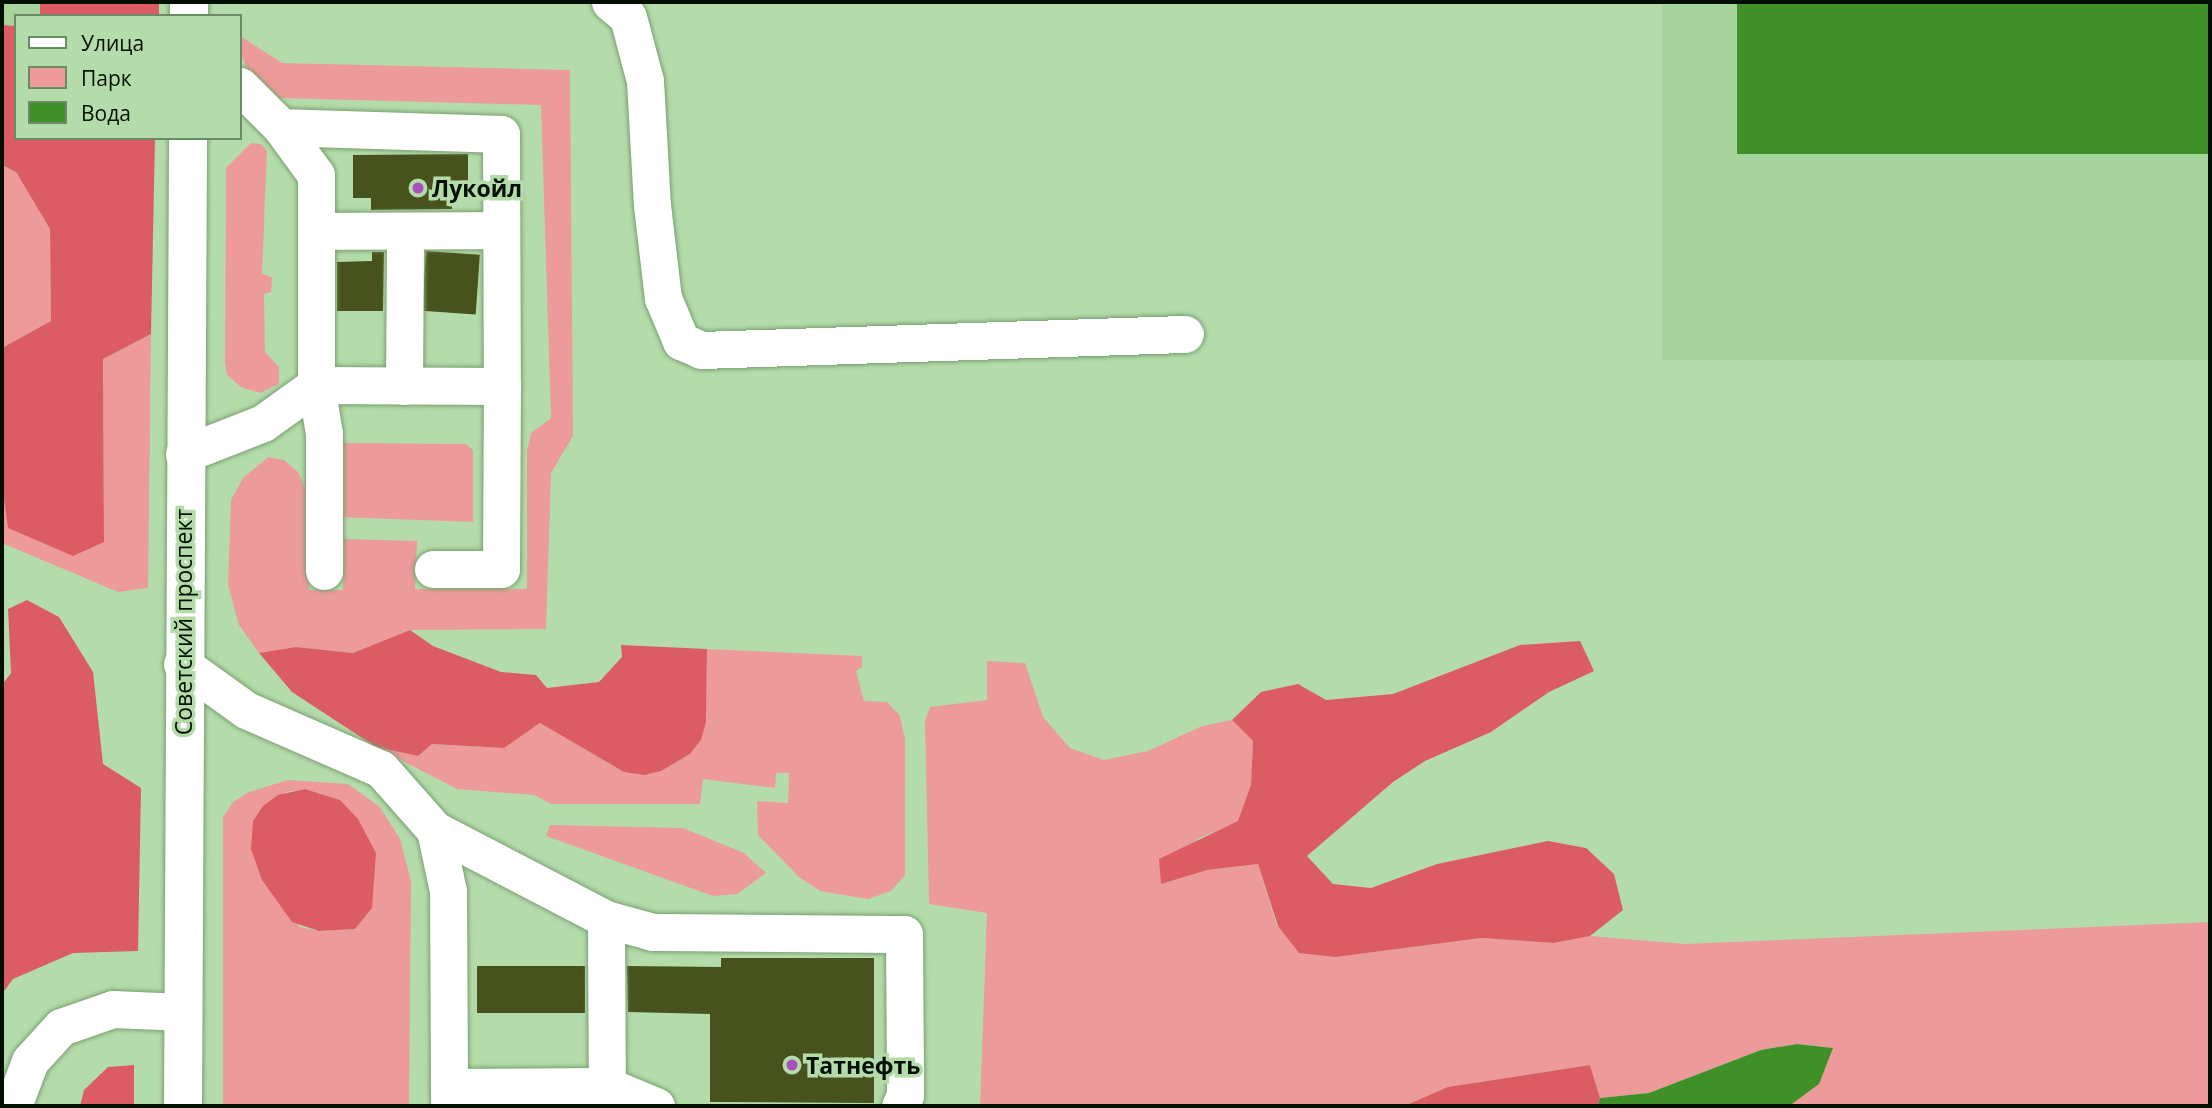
<!DOCTYPE html>
<html>
<head>
<meta charset="utf-8">
<style>
	body { margin:0 }
	#map { position:relative; width:2212px; height:1108px; overflow:hidden; background:#b4dcab; font-family:"Open Sans",sans-serif }
	div>[style] { position:absolute }
	.built>* { inset:0; background:#a7d49d; transform-origin:0 0 }
	.green>* { inset:0; background:#ed9b9a }
	.forest>* { inset:0; background:#db5d63; transform-origin:0 0 }
	.water>* { inset:0; background:#3f9029; transform-origin:0 0 }
	.building>* { inset:0; background:#47521c; transform-origin:0 0 }
	.roads { filter:drop-shadow(0 0 2px #7a9f71) drop-shadow(0 0 2px #7a9f71) }
	.minor>* { height:37px; margin:-18.5px; padding:0 18.5px; transform-origin:18.5px; border-radius:18.5px; background:#fff }
	.major>* { height:38px; margin:-19px; padding:0 19px; transform-origin:19px; border-radius:19px; background:#fff }
	.dots>* { width:19px; height:19px; translate:-50% -50%; box-sizing:border-box; border:4px solid #b4dcab; border-radius:50% }
	span { translate:-50% -50%; white-space:nowrap; text-align:center; line-height:1.15; -webkit-text-stroke:7px #b4dcab; paint-order:stroke }
	.poi-label { font-size:23px; color:#030f02; font-weight:700 }
	.left { translate:0 -50%; text-align:left }
	.street-label { font-size:23px; color:#030f02 }
	.frame { position:absolute; inset:0; border:4px solid #030f02; pointer-events:none }
	.legend { position:absolute; left:14px; top:14px; width:228px; height:126px; box-sizing:border-box; background:#b4dcab; border:2px solid #6d8a67; margin:0; padding:9px 12px; list-style:none; font-size:21px; color:#030f02 }
	.legend li { display:flex; align-items:center; gap:14px; height:35px }
	.legend b { width:35px; border:2px solid #6d8a67 }
</style>
</head>
<body>
<div id="map">
	<div class="built">
		<i style="clip-path:polygon(2px 2px,40px 2px,40px 16px,16px 16px,16px 26px,2px 25px)"></i>
		<i style="left:1662px;top:2px;width:548px;height:358px"></i>
	</div>
	<div class="green">
		<i style="clip-path:polygon(240px 36px,282px 63px,570px 70px,573px 436px,551px 473px,546px 629px,410px 630px,353px 653px,296px 647px,259px 653px,239px 625px,228px 585px,231px 500px,243px 478px,268px 457px,284px 460px,298px 472px,309px 496px,309px 590px,343px 590px,344px 539px,417px 541px,415px 589px,527px 589px,527px 451px,531px 433px,551px 418px,541px 105px,279px 98px,248px 71px,240px 52px)"></i>
		<i style="clip-path:polygon(251px 143px,261px 144px,267px 151px,262px 274px,272px 277px,271px 292px,264px 294px,265px 352px,279px 367px,279px 384px,260px 393px,241px 387px,227px 375px,225px 363px,226px 168px)"></i>
		<i style="clip-path:polygon(2px 165px,16px 172px,50px 229px,51px 321px,2px 348px)"></i>
		<i style="clip-path:polygon(151px 334px,148px 588px,118px 592px,2px 543px,2px 485px,104px 542px,103px 359px)"></i>
		<i style="clip-path:polygon(342px 443px,466px 444px,473px 450px,473px 522px,338px 517px,337px 448px)"></i>
		<i style="clip-path:polygon(707px 649px,862px 656px,862px 667px,856px 671px,864px 701px,887px 702px,900px 716px,905px 739px,905px 875px,891px 891px,868px 899px,820px 891px,799px 877px,758px 835px,757px 801px,788px 803px,789px 773px,776px 773px,775px 788px,703px 779px,700px 804px,551px 804px,534px 795px,457px 789px,376px 747px,418px 756px,432px 744px,504px 748px,540px 723px,624px 772px,661px 771px,690px 754px,701px 740px,706px 722px)"></i>
		<i style="clip-path:polygon(987px 661px,1025px 663px,1043px 717px,1070px 748px,1104px 760px,1148px 751px,1202px 726px,1232px 720px,1253px 741px,1251px 786px,1238px 822px,1197px 839px,1161px 884px,1207px 870px,1258px 864px,1277px 926px,1336px 957px,1481px 938px,1554px 943px,1590px 936px,1685px 944px,2210px 922px,2210px 1106px,1789px 1106px,1832px 1048px,1797px 1044px,1761px 1050px,1649px 1093px,1600px 1098px,1590px 1065px,1449px 1087px,1404px 1106px,980px 1106px,987px 913px,929px 904px,925px 721px,930px 707px,987px 700px)"></i>
		<i style="clip-path:polygon(evenodd,288px 780px,348px 784px,380px 807px,400px 839px,411px 881px,409px 1106px,223px 1106px,223px 817px,233px 802px,249px 792px,288px 780px,305px 789px,340px 800px,372px 908px,355px 929px,319px 931px,300px 927px,262px 880px,286px 792px,305px 789px)"></i>
		<i style="clip-path:polygon(550px 825px,683px 828px,744px 853px,766px 873px,737px 894px,713px 896px,546px 836px)"></i>
	</div>
	<div class="forest">
		<i style="left:40px;top:2px;width:119px;height:14px"></i>
		<i style="clip-path:polygon(2px 25px,16px 26px,16px 138px,155px 138px,151px 334px,103px 359px,104px 542px,73px 556px,8px 528px,2px 485px,2px 348px,51px 321px,50px 229px,16px 172px,2px 165px)"></i>
		<i style="clip-path:polygon(27px 600px,59px 617px,93px 672px,103px 764px,141px 788px,138px 951px,73px 953px,13px 979px,2px 994px,2px 685px,11px 673px,8px 609px)"></i>
		<i style="clip-path:polygon(410px 630px,433px 646px,501px 672px,536px 675px,547px 688px,599px 682px,622px 657px,621px 645px,707px 649px,706px 722px,701px 740px,690px 754px,661px 771px,644px 775px,624px 772px,540px 723px,504px 748px,432px 744px,418px 756px,376px 747px,292px 692px,259px 653px,296px 647px,353px 653px)"></i>
		<i style="clip-path:polygon(1580px 641px,1594px 671px,1549px 692px,1491px 732px,1425px 761px,1393px 782px,1307px 856px,1333px 884px,1371px 888px,1437px 864px,1548px 841px,1586px 848px,1614px 874px,1623px 910px,1590px 936px,1554px 943px,1481px 938px,1336px 957px,1299px 953px,1278px 926px,1258px 864px,1207px 870px,1161px 884px,1159px 859px,1238px 821px,1251px 785px,1253px 741px,1232px 720px,1261px 692px,1298px 684px,1326px 700px,1393px 694px,1520px 645px)"></i>
		<i style="clip-path:polygon(305px 789px,340px 800px,358px 819px,376px 853px,372px 908px,355px 929px,319px 931px,292px 922px,262px 880px,251px 849px,253px 821px,263px 806px,278px 795px)"></i>
		<i style="clip-path:polygon(134px 1065px,134px 1106px,80px 1106px,84px 1090px,108px 1067px)"></i>
		<i style="clip-path:polygon(1590px 1065px,1600px 1098px,1598px 1106px,1404px 1106px,1448px 1087px)"></i>
	</div>
	<div class="water">
		<i style="left:1737px;top:2px;width:473px;height:152px"></i>
		<i style="clip-path:polygon(1797px 1044px,1833px 1048px,1819px 1084px,1789px 1106px,1598px 1106px,1600px 1098px,1649px 1093px,1761px 1050px)"></i>
	</div>
	<div class="building">
		<i style="clip-path:polygon(468px 154px,468px 198px,452px 198px,452px 209px,371px 210px,371px 198px,353px 198px,353px 155px)"></i>
		<i style="left:426px;top:251px;width:54px;height:60px;rotate:4deg"></i>
		<i style="clip-path:polygon(372px 252px,384px 252px,383px 311px,337px 311px,337px 262px,372px 261px)"></i>
		<i style="clip-path:polygon(721px 958px,874px 958px,874px 1103px,710px 1102px,710px 1014px,628px 1012px,627px 966px,721px 967px)"></i>
		<i style="left:477px;top:966px;width:108px;height:47px"></i>
	</div>
	<div class="roads">
		<div class="minor">
			<i style="left:610px;top:2px;width:23px;rotate:40deg"></i>
			<i style="left:628px;top:17px;width:66px;rotate:75.1deg"></i>
			<i style="left:645px;top:81px;width:124px;rotate:86.8deg"></i>
			<i style="left:652px;top:205px;width:94px;rotate:83.3deg"></i>
			<i style="left:663px;top:298px;width:47px;rotate:67.3deg"></i>
			<i style="left:681px;top:341px;width:22px;rotate:24deg"></i>
			<i style="left:701px;top:350px;width:484px;rotate:-1.9deg"></i>
			<i style="left:281px;top:127px;width:220px;rotate:1.8deg"></i>
			<i style="left:501px;top:134px;width:252px;rotate:89.8deg"></i>
			<i style="left:502px;top:386px;width:186px;rotate:-179.7deg"></i>
			<i style="left:316px;top:385px;width:50px;rotate:80.7deg"></i>
			<i style="left:324px;top:434px;width:137px;rotate:90deg"></i>
			<i style="left:316px;top:231px;width:185px;rotate:-0.3deg"></i>
			<i style="left:404px;top:386px;width:155px;rotate:-89.6deg"></i>
			<i style="left:184px;top:454px;width:85px;rotate:-21.4deg"></i>
			<i style="left:263px;top:423px;width:65px;rotate:-35.6deg"></i>
			<i style="left:316px;top:385px;width:210px;rotate:-90deg"></i>
			<i style="left:316px;top:175px;width:59px;rotate:-126.1deg"></i>
			<i style="left:281px;top:127px;width:58px;rotate:-135deg"></i>
			<i style="left:433px;top:569px;width:68px"></i>
			<i style="left:501px;top:569px;width:183px;rotate:-89.7deg"></i>
			<i style="left:182px;top:664px;width:79px;rotate:35.7deg"></i>
			<i style="left:246px;top:710px;width:147px;rotate:23.6deg"></i>
			<i style="left:381px;top:769px;width:81px;rotate:48.5deg"></i>
			<i style="left:435px;top:830px;width:62px;rotate:78deg"></i>
			<i style="left:448px;top:891px;width:215px;rotate:89.7deg"></i>
			<i style="left:435px;top:830px;width:193px;rotate:27.5deg"></i>
			<i style="left:606px;top:919px;width:167px;rotate:89.7deg"></i>
			<i style="left:607px;top:1086px;width:158px;rotate:179.6deg"></i>
			<i style="left:606px;top:919px;width:49px;rotate:15.5deg"></i>
			<i style="left:653px;top:932px;width:251px;rotate:0.5deg"></i>
			<i style="left:904px;top:934px;width:161px;rotate:89.6deg"></i>
			<i style="left:905px;top:1095px;width:12px;rotate:114deg"></i>
			<i style="left:607px;top:1086px;width:53px;rotate:22.2deg"></i>
			<i style="left:13px;top:1106px;width:48px;rotate:-69.3deg"></i>
			<i style="left:30px;top:1061px;width:46px;rotate:-47.6deg"></i>
			<i style="left:61px;top:1027px;width:55px;rotate:-19.1deg"></i>
			<i style="left:113px;top:1009px;width:70px;rotate:2.5deg"></i>
		</div>
		<div class="major">
			<i style="left:189px;top:16px;width:14px;rotate:-90deg"></i>
			<i style="left:183px;top:1106px;width:968px;rotate:-89.7deg"></i>
		</div>
	</div>
	<div class="dots">
		<i style="left:418px;top:188px;background:#a950bd"></i>
		<i style="left:792px;top:1065px;background:#a950bd"></i>
	</div>
	<div class="poi-label">
		<span class="left" style="left:432px;top:188px">Лукойл</span>
		<span class="left" style="left:806px;top:1065px">Татнефть</span>
	</div>
	<div class="street-label">
		<span style="left:183px;top:622px;rotate:-90deg">Советский проспект</span>
	</div>
	<div class="frame"></div>
	<ul class="legend">
	<li><b style="height:9px;background:#fff"></b>Улица</li>
	<li><b style="height:19px;background:#ed9b9a"></b>Парк</li>
	<li><b style="height:19px;background:#3f9029"></b>Вода</li>
	</ul>
</div>
</body>
</html>
